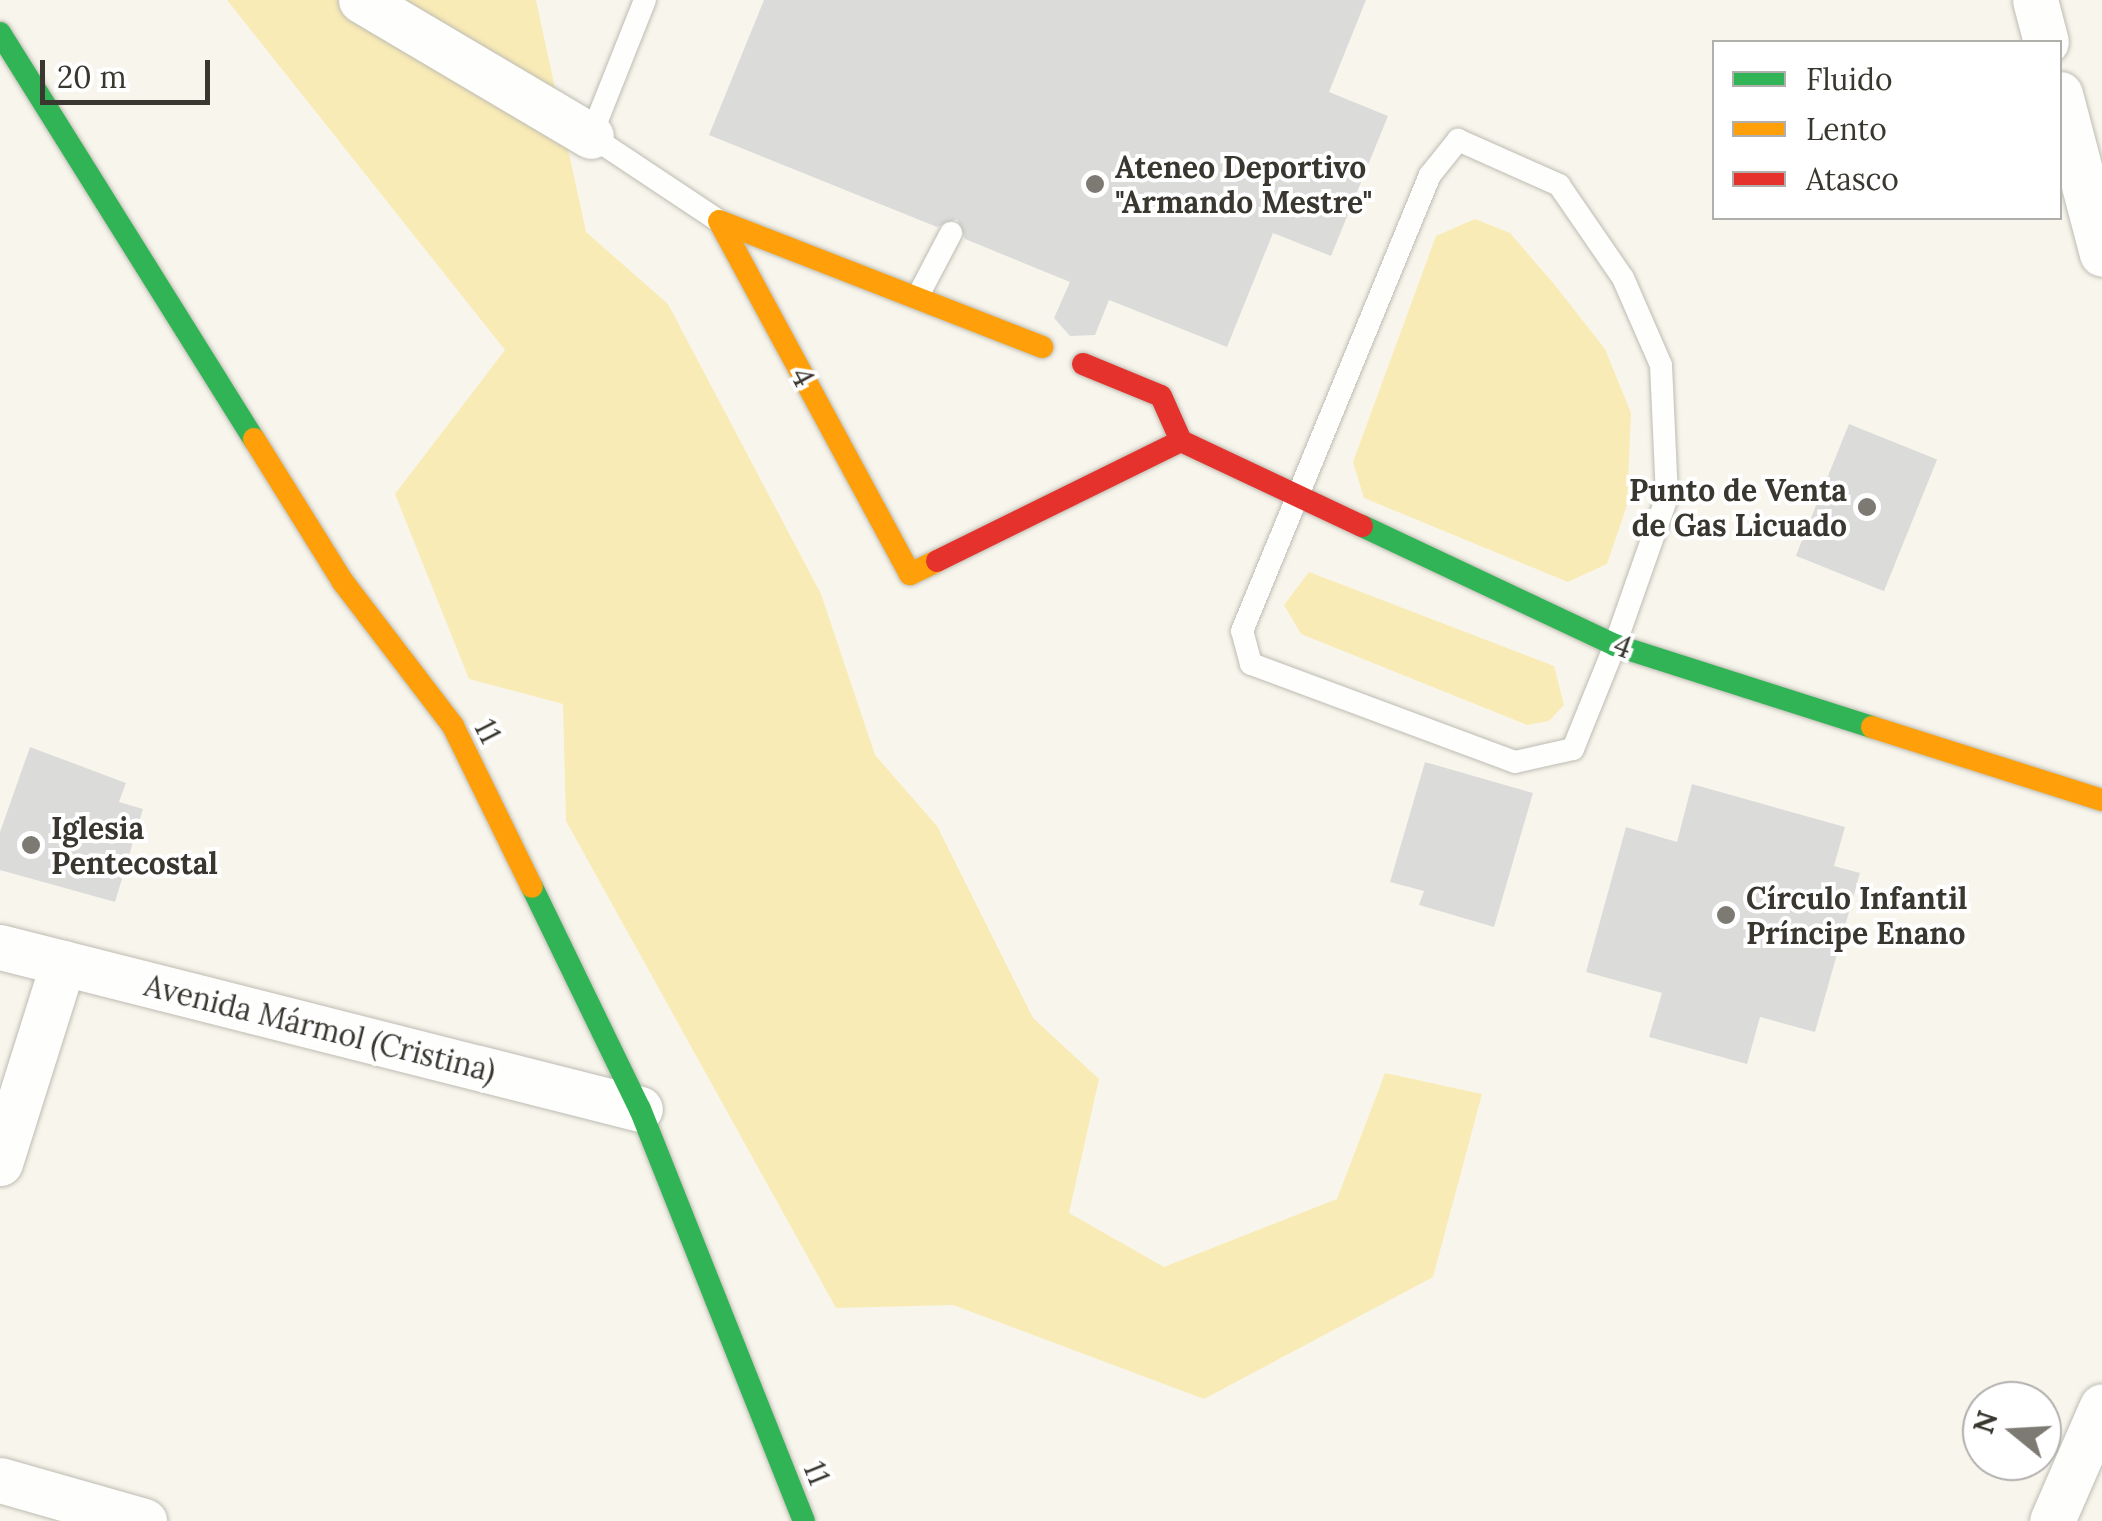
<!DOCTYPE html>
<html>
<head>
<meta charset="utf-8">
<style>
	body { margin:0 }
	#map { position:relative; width:2102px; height:1521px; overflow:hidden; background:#f8f6ec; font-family:Lora,serif }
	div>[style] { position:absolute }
	.green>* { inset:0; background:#f9ebb6 }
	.building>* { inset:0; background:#dbdcda; transform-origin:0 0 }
	.roads { filter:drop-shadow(0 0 2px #bdbbb3) drop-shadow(0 0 2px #bdbbb3) }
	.lane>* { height:22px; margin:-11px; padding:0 11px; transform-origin:11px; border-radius:11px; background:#fefefc }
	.street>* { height:45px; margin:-22.5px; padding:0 22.5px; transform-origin:22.5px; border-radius:22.5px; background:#fefefc }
	.fast>* { height:22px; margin:-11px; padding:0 11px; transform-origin:11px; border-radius:11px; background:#30b455 }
	.slow>* { height:22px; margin:-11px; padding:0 11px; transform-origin:11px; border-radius:11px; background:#ff9f0a }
	.jam>* { height:22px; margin:-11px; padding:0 11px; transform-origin:11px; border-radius:11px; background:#e5322d }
	.dots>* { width:28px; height:28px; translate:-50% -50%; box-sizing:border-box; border:5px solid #fff; border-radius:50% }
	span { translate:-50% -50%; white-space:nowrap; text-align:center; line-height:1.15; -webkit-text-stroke:8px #fff; paint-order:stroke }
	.poi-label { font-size:30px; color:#393730; font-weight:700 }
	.left { translate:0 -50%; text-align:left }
	.right { translate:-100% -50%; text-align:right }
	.street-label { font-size:30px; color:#393730 }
	.legend { position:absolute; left:1712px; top:40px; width:350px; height:180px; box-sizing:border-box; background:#fff; border:2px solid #b0afac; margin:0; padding:12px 18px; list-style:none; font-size:30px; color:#393730 }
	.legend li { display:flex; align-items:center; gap:20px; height:50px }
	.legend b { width:50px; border:2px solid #b0afac }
	.north { position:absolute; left:1962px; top:1381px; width:100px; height:100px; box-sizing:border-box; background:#fff; border:2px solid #b0afac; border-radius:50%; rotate:288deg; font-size:28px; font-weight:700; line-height:40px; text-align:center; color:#393730 }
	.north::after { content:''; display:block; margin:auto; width:35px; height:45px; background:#7c7a72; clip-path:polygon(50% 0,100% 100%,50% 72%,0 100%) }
	.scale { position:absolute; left:40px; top:60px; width:170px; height:45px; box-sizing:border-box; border:5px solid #393730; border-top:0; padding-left:12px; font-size:30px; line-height:35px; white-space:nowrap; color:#393730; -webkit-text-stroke:8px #fff; paint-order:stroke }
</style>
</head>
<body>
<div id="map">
	<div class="green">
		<i style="clip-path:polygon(227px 0,536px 0,586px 232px,668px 304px,821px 594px,875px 755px,937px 826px,1033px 1018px,1099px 1079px,1069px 1213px,1164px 1267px,1337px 1199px,1385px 1073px,1482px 1094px,1433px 1277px,1204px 1399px,953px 1305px,836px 1308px,566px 821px,563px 704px,469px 679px,395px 494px,505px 350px)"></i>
		<i style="clip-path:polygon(1475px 219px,1510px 233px,1554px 284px,1605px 349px,1631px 413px,1627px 505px,1607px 564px,1568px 582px,1364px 498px,1353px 462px,1436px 236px)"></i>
		<i style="clip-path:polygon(1309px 572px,1554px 666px,1564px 705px,1549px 721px,1527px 725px,1301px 634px,1284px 605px)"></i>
	</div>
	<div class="building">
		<i style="clip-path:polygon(764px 0,1366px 0,1329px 92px,1388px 116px,1331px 256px,1273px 233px,1227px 347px,1109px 300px,1095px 335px,1070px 336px,1054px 318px,1070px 282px,965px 239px,957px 219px,937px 227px,709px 135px)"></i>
		<i style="left:1849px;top:424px;width:95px;height:142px;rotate:22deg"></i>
		<i style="clip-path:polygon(30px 747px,126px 783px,119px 802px,143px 809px,115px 902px,0 870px,0 832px)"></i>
		<i style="clip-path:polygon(1425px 762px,1533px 793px,1494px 927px,1419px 905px,1424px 891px,1390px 882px)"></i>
		<i style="clip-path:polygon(1692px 784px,1845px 827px,1834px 866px,1860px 873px,1815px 1032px,1760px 1017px,1747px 1064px,1649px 1037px,1662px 993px,1586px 972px,1626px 827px,1677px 842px)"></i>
	</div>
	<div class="roads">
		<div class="lane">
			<i style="left:645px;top:0;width:146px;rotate:111.7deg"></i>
			<i style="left:591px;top:136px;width:154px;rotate:33.6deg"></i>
			<i style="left:1458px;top:140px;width:111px;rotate:24deg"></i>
			<i style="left:1559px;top:185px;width:113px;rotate:55.5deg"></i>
			<i style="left:1623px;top:278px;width:95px;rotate:66.4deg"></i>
			<i style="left:1661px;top:365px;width:132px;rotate:87.4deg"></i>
			<i style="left:1667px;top:497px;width:157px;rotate:109.4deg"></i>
			<i style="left:1615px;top:645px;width:112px;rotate:112deg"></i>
			<i style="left:1573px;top:749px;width:59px;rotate:167.4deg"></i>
			<i style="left:1515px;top:762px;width:282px;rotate:-159.6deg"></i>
			<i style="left:1251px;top:664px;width:34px;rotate:-105deg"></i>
			<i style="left:1242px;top:631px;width:493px;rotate:-67.6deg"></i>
			<i style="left:1430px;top:175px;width:45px;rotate:-51.3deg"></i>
			<i style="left:919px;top:294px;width:69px;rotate:-62.3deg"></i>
		</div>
		<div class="street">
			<i style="left:361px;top:0;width:267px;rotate:30.6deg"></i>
			<i style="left:2035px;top:0;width:43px;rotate:75.3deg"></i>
			<i style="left:2060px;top:94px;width:165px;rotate:75.3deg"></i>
			<i style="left:0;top:947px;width:660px;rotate:14.2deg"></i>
			<i style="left:0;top:1163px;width:210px;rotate:-72.5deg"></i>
			<i style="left:0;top:1480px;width:150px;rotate:15.9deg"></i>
			<i style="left:2052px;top:1521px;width:125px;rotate:-66.5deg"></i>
		</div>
		<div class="fast">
			<i style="left:0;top:33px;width:479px;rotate:58deg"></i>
			<i style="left:1362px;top:526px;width:280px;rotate:25.2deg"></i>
			<i style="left:1615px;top:645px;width:270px;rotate:17.7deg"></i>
			<i style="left:532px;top:887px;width:247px;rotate:64.1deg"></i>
			<i style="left:640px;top:1109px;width:443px;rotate:68.3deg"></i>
		</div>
		<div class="slow">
			<i style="left:254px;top:439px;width:168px;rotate:58.1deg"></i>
			<i style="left:343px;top:582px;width:181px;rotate:52.6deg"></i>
			<i style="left:453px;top:726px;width:179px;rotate:63.9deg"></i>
			<i style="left:937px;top:561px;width:30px;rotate:154deg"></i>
			<i style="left:910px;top:574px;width:401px;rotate:-118.4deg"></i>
			<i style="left:719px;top:221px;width:347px;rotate:21.3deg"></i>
			<i style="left:1872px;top:727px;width:241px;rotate:17.6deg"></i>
		</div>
		<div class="jam">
			<i style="left:1083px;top:364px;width:84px;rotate:22.3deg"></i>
			<i style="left:1161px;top:396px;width:49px;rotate:66deg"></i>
			<i style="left:1181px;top:441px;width:200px;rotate:25.2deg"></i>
			<i style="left:937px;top:561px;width:272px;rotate:-26.2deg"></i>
		</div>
	</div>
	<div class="dots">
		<i style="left:1095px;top:184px;background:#7c7a72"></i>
		<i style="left:1867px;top:507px;background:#7c7a72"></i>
		<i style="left:31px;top:845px;background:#7c7a72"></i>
		<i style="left:1726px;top:915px;background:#7c7a72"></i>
	</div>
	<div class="poi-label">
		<span class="left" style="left:1115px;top:184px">Ateneo Deportivo<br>"Armando Mestre"</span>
		<span class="right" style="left:1847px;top:507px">Punto de Venta<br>de Gas Licuado</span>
		<span class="left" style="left:51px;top:845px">Iglesia<br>Pentecostal</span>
		<span class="left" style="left:1746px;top:915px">Círculo Infantil<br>Príncipe Enano</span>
	</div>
	<div class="street-label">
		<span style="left:803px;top:377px;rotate:62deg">4</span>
		<span style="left:1623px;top:646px;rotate:20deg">4</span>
		<span style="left:488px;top:731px;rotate:63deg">11</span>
		<span style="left:320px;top:1028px;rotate:14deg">Avenida Mármol (Cristina)</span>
		<span style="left:817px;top:1473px;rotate:68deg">11</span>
	</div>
	<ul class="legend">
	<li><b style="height:12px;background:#30b455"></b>Fluido</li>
	<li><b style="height:12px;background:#ff9f0a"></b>Lento</li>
	<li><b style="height:12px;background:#e5322d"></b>Atasco</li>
	</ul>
	<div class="north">N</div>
	<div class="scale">20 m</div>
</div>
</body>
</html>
